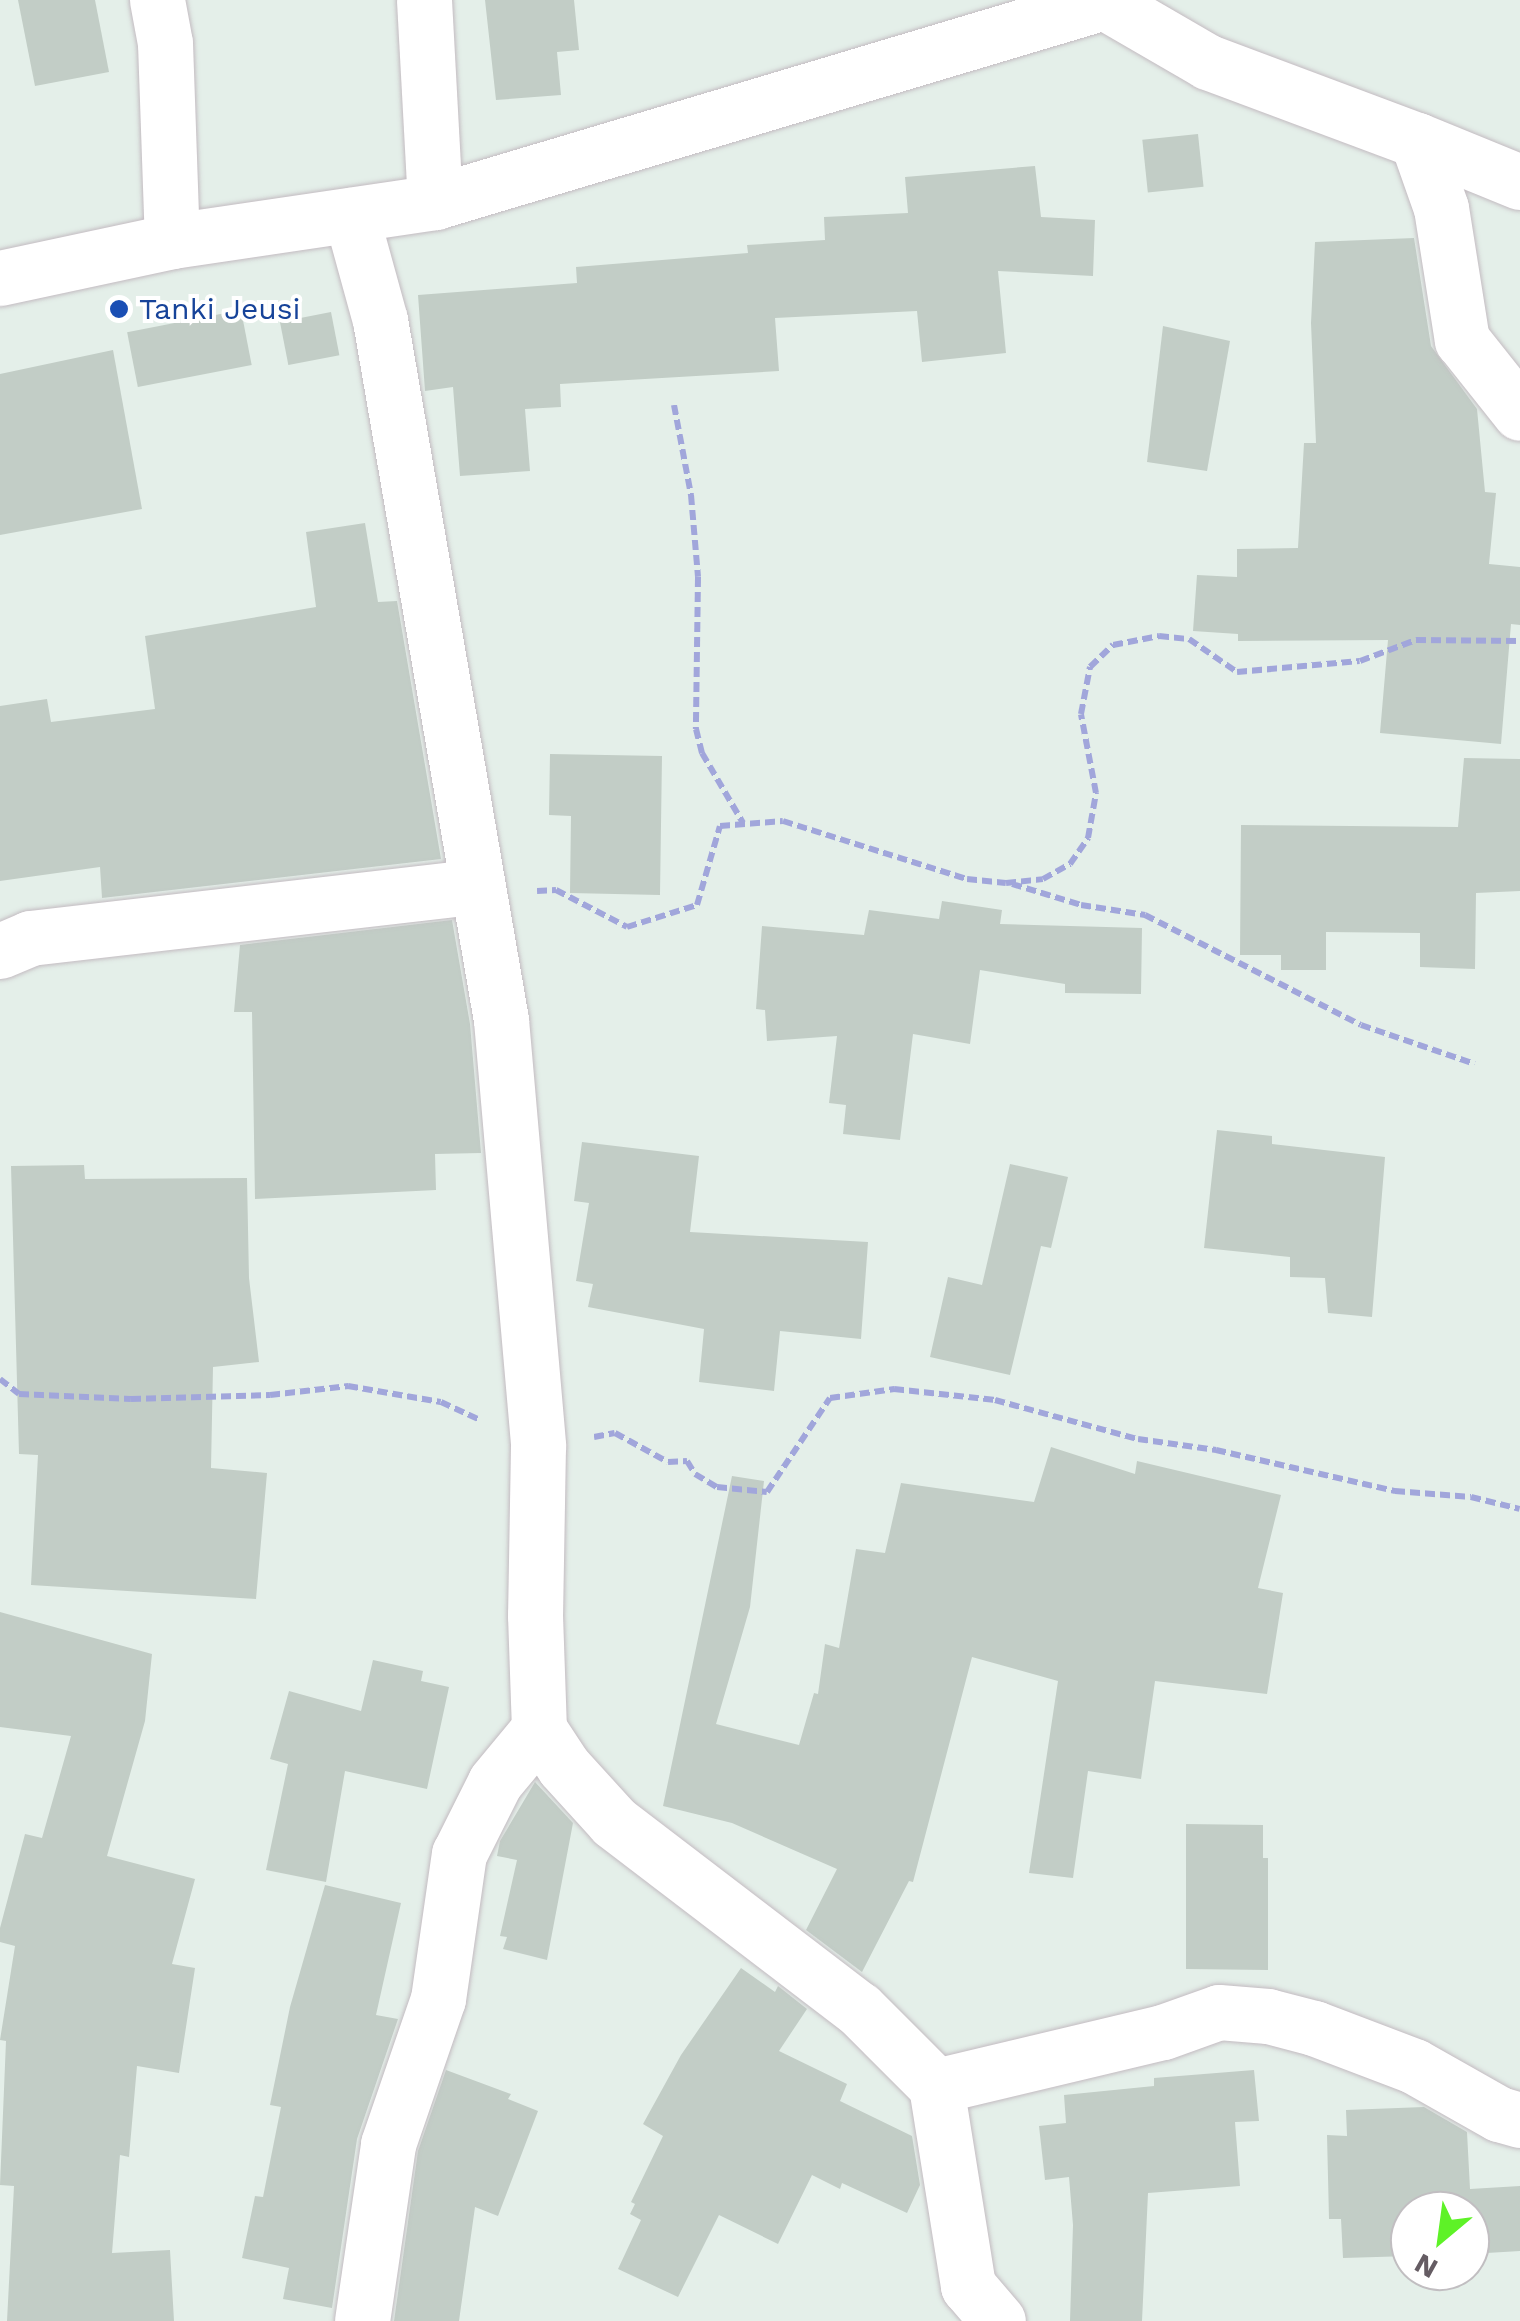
<!DOCTYPE html>
<html>
<head>
<meta charset="utf-8">
<style>
	body { margin:0 }
	#map { position:relative; width:1520px; height:2321px; overflow:hidden; background:#e4efe9; font-family:"Work Sans",sans-serif }
	div>[style] { position:absolute }
	.building>* { inset:0; background:#c2cdc6; transform-origin:0 0 }
	.path>* { height:6px; margin-top:-3px; transform-origin:0; background:repeating-linear-gradient(90deg,#a1a6db 0 10px,transparent 0 15px) }
	.roads { filter:drop-shadow(0 0 2px #c3bbc1) drop-shadow(0 0 2px #c3bbc1) }
	.street>* { height:55px; margin:-27.5px; padding:0 27.5px; transform-origin:27.5px; border-radius:27.5px; background:#fff }
	.dots>* { width:28px; height:28px; translate:-50% -50%; box-sizing:border-box; border:5px solid #fff; border-radius:50% }
	span { translate:-50% -50%; white-space:nowrap; text-align:center; line-height:1.15; -webkit-text-stroke:8px #fff; paint-order:stroke }
	.transit-label { font-size:30px; color:#164399 }
	.left { translate:0 -50%; text-align:left }
	.north { position:absolute; left:1390px; top:2191px; width:100px; height:100px; box-sizing:border-box; background:#fff; border:2px solid #c1bec1; border-radius:50%; rotate:209deg; font-size:28px; font-weight:700; line-height:40px; text-align:center; color:#655c63 }
	.north::after { content:''; display:block; margin:auto; width:35px; height:45px; background:#5ef227; clip-path:polygon(50% 0,100% 100%,50% 72%,0 100%) }
</style>
</head>
<body>
<div id="map">
	<div class="building">
		<i style="clip-path:polygon(18px 0,95px 0,109px 72px,35px 86px)"></i>
		<i style="clip-path:polygon(485px 0,574px 0,579px 50px,557px 52px,561px 95px,496px 100px)"></i>
		<i style="left:1198px;top:134px;width:53px;height:56px;rotate:84deg"></i>
		<i style="clip-path:polygon(1035px 166px,1041px 217px,1095px 220px,1093px 276px,998px 271px,1006px 353px,922px 362px,917px 311px,775px 318px,779px 371px,560px 384px,561px 407px,525px 409px,530px 471px,460px 476px,453px 387px,425px 391px,418px 295px,577px 283px,576px 267px,748px 253px,747px 245px,825px 240px,824px 217px,908px 213px,905px 177px)"></i>
		<i style="clip-path:polygon(1414px 238px,1431px 346px,1477px 409px,1485px 492px,1496px 493px,1489px 564px,1520px 567px,1520px 625px,1511px 624px,1501px 744px,1380px 733px,1388px 640px,1238px 641px,1238px 634px,1193px 631px,1197px 575px,1237px 577px,1237px 549px,1298px 548px,1304px 443px,1316px 443px,1311px 323px,1315px 242px)"></i>
		<i style="left:241px;top:310px;width:56px;height:116px;rotate:79deg"></i>
		<i style="left:331px;top:312px;width:44px;height:52px;rotate:79deg"></i>
		<i style="clip-path:polygon(1163px 326px,1230px 341px,1207px 471px,1147px 462px)"></i>
		<i style="clip-path:polygon(113px 350px,142px 509px,0 535px,0 374px)"></i>
		<i style="clip-path:polygon(365px 523px,378px 602px,397px 601px,441px 859px,102px 898px,100px 867px,0 881px,0 706px,47px 699px,51px 722px,155px 709px,145px 636px,316px 607px,306px 532px)"></i>
		<i style="clip-path:polygon(550px 754px,662px 756px,660px 895px,570px 893px,571px 816px,549px 815px)"></i>
		<i style="clip-path:polygon(1464px 758px,1520px 759px,1520px 891px,1476px 893px,1475px 969px,1420px 967px,1420px 933px,1326px 932px,1326px 970px,1281px 970px,1281px 955px,1240px 955px,1241px 825px,1458px 827px)"></i>
		<i style="clip-path:polygon(942px 901px,1002px 910px,1000px 924px,1142px 928px,1141px 994px,1065px 993px,1065px 984px,980px 970px,970px 1044px,913px 1034px,900px 1140px,843px 1134px,846px 1105px,829px 1103px,837px 1036px,767px 1041px,765px 1010px,756px 1009px,762px 926px,864px 935px,869px 910px,939px 919px)"></i>
		<i style="clip-path:polygon(452px 920px,470px 1024px,481px 1153px,435px 1154px,436px 1190px,255px 1199px,252px 1012px,234px 1012px,240px 945px)"></i>
		<i style="clip-path:polygon(1217px 1130px,1272px 1136px,1272px 1144px,1385px 1157px,1372px 1317px,1328px 1313px,1325px 1278px,1290px 1277px,1290px 1257px,1204px 1248px)"></i>
		<i style="clip-path:polygon(582px 1142px,699px 1156px,690px 1232px,868px 1242px,861px 1339px,780px 1331px,774px 1391px,699px 1382px,704px 1329px,588px 1307px,593px 1284px,576px 1281px,589px 1203px,574px 1201px)"></i>
		<i style="clip-path:polygon(1010px 1164px,1068px 1177px,1051px 1248px,1041px 1246px,1010px 1375px,930px 1357px,948px 1277px,982px 1285px)"></i>
		<i style="clip-path:polygon(84px 1165px,85px 1179px,247px 1178px,249px 1278px,259px 1362px,213px 1367px,211px 1468px,267px 1473px,256px 1599px,31px 1585px,38px 1455px,19px 1454px,11px 1166px)"></i>
		<i style="clip-path:polygon(1051px 1447px,1135px 1474px,1137px 1461px,1281px 1495px,1258px 1588px,1283px 1593px,1267px 1694px,1155px 1681px,1141px 1779px,1088px 1771px,1073px 1878px,1029px 1873px,1058px 1681px,972px 1657px,913px 1882px,909px 1881px,862px 1972px,806px 1930px,837px 1869px,732px 1823px,663px 1806px,732px 1476px,764px 1481px,750px 1607px,716px 1724px,799px 1745px,814px 1693px,818px 1694px,825px 1644px,839px 1648px,856px 1549px,885px 1553px,901px 1483px,1034px 1502px)"></i>
		<i style="clip-path:polygon(0 1612px,152px 1654px,145px 1721px,107px 1856px,195px 1879px,172px 1964px,195px 1968px,179px 2073px,137px 2066px,129px 2157px,120px 2155px,112px 2253px,170px 2250px,174px 2321px,7px 2321px,14px 2186px,0 2185px,6px 2041px,0 2040px,15px 1946px,0 1942px,0 1928px,25px 1834px,42px 1838px,71px 1736px,0 1727px)"></i>
		<i style="clip-path:polygon(373px 1660px,423px 1671px,421px 1681px,449px 1687px,427px 1789px,345px 1771px,326px 1882px,266px 1870px,288px 1764px,270px 1759px,289px 1691px,361px 1711px)"></i>
		<i style="clip-path:polygon(535px 1782px,573px 1823px,547px 1960px,503px 1949px,507px 1937px,500px 1936px,517px 1860px,497px 1856px,500px 1841px)"></i>
		<i style="clip-path:polygon(1186px 1824px,1263px 1825px,1263px 1858px,1268px 1858px,1268px 1970px,1186px 1969px)"></i>
		<i style="clip-path:polygon(325px 1885px,401px 1903px,376px 2015px,398px 2019px,357px 2139px,332px 2308px,283px 2299px,289px 2268px,242px 2258px,255px 2196px,263px 2197px,281px 2107px,270px 2105px,290px 2007px)"></i>
		<i style="clip-path:polygon(741px 1968px,775px 1992px,778px 1986px,807px 2009px,779px 2051px,847px 2084px,840px 2101px,912px 2136px,920px 2185px,907px 2213px,842px 2183px,840px 2189px,812px 2175px,778px 2244px,719px 2215px,678px 2297px,618px 2269px,641px 2220px,630px 2214px,635px 2204px,631px 2202px,663px 2136px,643px 2124px,681px 2055px)"></i>
		<i style="clip-path:polygon(446px 2070px,511px 2094px,508px 2099px,538px 2111px,498px 2216px,475px 2207px,459px 2321px,394px 2321px,418px 2151px)"></i>
		<i style="clip-path:polygon(1254px 2070px,1259px 2121px,1235px 2122px,1240px 2186px,1148px 2193px,1142px 2321px,1070px 2321px,1073px 2225px,1069px 2177px,1045px 2180px,1039px 2126px,1066px 2123px,1064px 2095px,1154px 2086px,1154px 2078px)"></i>
		<i style="clip-path:polygon(1424px 2107px,1467px 2132px,1470px 2189px,1520px 2186px,1520px 2251px,1470px 2254px,1470px 2211px,1410px 2211px,1410px 2256px,1343px 2258px,1341px 2219px,1329px 2219px,1327px 2135px,1347px 2136px,1346px 2110px)"></i>
	</div>
	<div class="path">
		<i style="left:674px;top:405px;width:92px;rotate:79.3deg"></i>
		<i style="left:691px;top:495px;width:82px;rotate:85.1deg"></i>
		<i style="left:698px;top:577px;width:152px;rotate:90.8deg"></i>
		<i style="left:696px;top:729px;width:25px;rotate:76deg"></i>
		<i style="left:702px;top:753px;width:81px;rotate:59.6deg"></i>
		<i style="left:1012px;top:884px;width:72px;rotate:16.9deg"></i>
		<i style="left:1081px;top:905px;width:65px;rotate:8.9deg"></i>
		<i style="left:1145px;top:915px;width:242px;rotate:27deg"></i>
		<i style="left:1361px;top:1025px;width:120px;rotate:18.9deg"></i>
		<i style="left:537px;top:891px;width:19px;rotate:-3deg"></i>
		<i style="left:556px;top:890px;width:80px;rotate:27.5deg"></i>
		<i style="left:627px;top:927px;width:73px;rotate:-17.4deg"></i>
		<i style="left:697px;top:905px;width:82px;rotate:-73.8deg"></i>
		<i style="left:720px;top:826px;width:63px;rotate:-4.5deg"></i>
		<i style="left:783px;top:821px;width:193px;rotate:17.5deg"></i>
		<i style="left:967px;top:879px;width:39px;rotate:6deg"></i>
		<i style="left:1006px;top:883px;width:37px;rotate:-6deg"></i>
		<i style="left:1043px;top:879px;width:31px;rotate:-29deg"></i>
		<i style="left:1070px;top:864px;width:32px;rotate:-55deg"></i>
		<i style="left:1088px;top:838px;width:46px;rotate:-79.9deg"></i>
		<i style="left:1096px;top:793px;width:80px;rotate:-100.8deg"></i>
		<i style="left:1081px;top:714px;width:48px;rotate:-79.2deg"></i>
		<i style="left:1090px;top:667px;width:32px;rotate:-44deg"></i>
		<i style="left:1113px;top:645px;width:47px;rotate:-11.1deg"></i>
		<i style="left:1159px;top:636px;width:30px;rotate:6deg"></i>
		<i style="left:1189px;top:639px;width:58px;rotate:34.5deg"></i>
		<i style="left:1237px;top:672px;width:123px;rotate:-5.1deg"></i>
		<i style="left:1360px;top:661px;width:60px;rotate:-20.6deg"></i>
		<i style="left:1416px;top:640px;width:104px;rotate:0.6deg"></i>
		<i style="left:0;top:1379px;width:24px;rotate:38deg"></i>
		<i style="left:19px;top:1394px;width:112px;rotate:2.6deg"></i>
		<i style="left:131px;top:1399px;width:139px;rotate:-1.6deg"></i>
		<i style="left:270px;top:1395px;width:79px;rotate:-6.6deg"></i>
		<i style="left:348px;top:1386px;width:94px;rotate:9.8deg"></i>
		<i style="left:441px;top:1402px;width:41px;rotate:24.7deg"></i>
		<i style="left:594px;top:1437px;width:21px;rotate:-11deg"></i>
		<i style="left:615px;top:1433px;width:60px;rotate:28.7deg"></i>
		<i style="left:668px;top:1462px;width:19px;rotate:-3deg"></i>
		<i style="left:687px;top:1461px;width:15px;rotate:58deg"></i>
		<i style="left:695px;top:1474px;width:26px;rotate:31deg"></i>
		<i style="left:717px;top:1487px;width:50px;rotate:5.7deg"></i>
		<i style="left:767px;top:1492px;width:113px;rotate:-56.2deg"></i>
		<i style="left:830px;top:1398px;width:65px;rotate:-8deg"></i>
		<i style="left:894px;top:1389px;width:102px;rotate:6.2deg"></i>
		<i style="left:995px;top:1400px;width:148px;rotate:15.3deg"></i>
		<i style="left:1138px;top:1439px;width:79px;rotate:8deg"></i>
		<i style="left:1216px;top:1450px;width:184px;rotate:12.9deg"></i>
		<i style="left:1395px;top:1491px;width:76px;rotate:4.5deg"></i>
		<i style="left:1471px;top:1497px;width:50px;rotate:13.8deg"></i>
	</div>
	<div class="roads">
		<div class="street">
			<i style="left:157px;top:0;width:44px;rotate:79.5deg"></i>
			<i style="left:165px;top:43px;width:198px;rotate:88deg"></i>
			<i style="left:424px;top:0;width:202px;rotate:86.9deg"></i>
			<i style="left:1101px;top:0;width:124px;rotate:30.1deg"></i>
			<i style="left:1208px;top:62px;width:223px;rotate:20.5deg"></i>
			<i style="left:1417px;top:140px;width:72px;rotate:70.6deg"></i>
			<i style="left:1441px;top:208px;width:134px;rotate:81deg"></i>
			<i style="left:1462px;top:340px;width:93px;rotate:51.5deg"></i>
			<i style="left:1417px;top:140px;width:111px;rotate:22.2deg"></i>
			<i style="left:351px;top:215px;width:109px;rotate:74.6deg"></i>
			<i style="left:380px;top:320px;width:710px;rotate:80.19deg"></i>
			<i style="left:501px;top:1020px;width:428px;rotate:85deg"></i>
			<i style="left:538px;top:1446px;width:169px;rotate:91deg"></i>
			<i style="left:535px;top:1615px;width:114px;rotate:88deg"></i>
			<i style="left:539px;top:1729px;width:45px;rotate:56.7deg"></i>
			<i style="left:564px;top:1767px;width:74px;rotate:47.7deg"></i>
			<i style="left:614px;top:1822px;width:308px;rotate:37.4deg"></i>
			<i style="left:859px;top:2009px;width:109px;rotate:45deg"></i>
			<i style="left:936px;top:2086px;width:203px;rotate:80.9deg"></i>
			<i style="left:968px;top:2286px;width:46px;rotate:49.4deg"></i>
			<i style="left:0;top:278px;width:176px;rotate:-12.1deg"></i>
			<i style="left:172px;top:241px;width:266px;rotate:-8.4deg"></i>
			<i style="left:435px;top:202px;width:706px;rotate:-16.64deg"></i>
			<i style="left:0;top:951px;width:33px;rotate:-23deg"></i>
			<i style="left:30px;top:938px;width:450px;rotate:-6.6deg"></i>
			<i style="left:936px;top:2086px;width:233px;rotate:-13.4deg"></i>
			<i style="left:1163px;top:2032px;width:59px;rotate:-19.7deg"></i>
			<i style="left:1219px;top:2012px;width:49px;rotate:4.7deg"></i>
			<i style="left:1268px;top:2016px;width:48px;rotate:14.6deg"></i>
			<i style="left:1314px;top:2028px;width:107px;rotate:20.8deg"></i>
			<i style="left:1414px;top:2066px;width:98px;rotate:29.5deg"></i>
			<i style="left:1499px;top:2114px;width:22px;rotate:16deg"></i>
			<i style="left:362px;top:2321px;width:179px;rotate:-81.6deg"></i>
			<i style="left:388px;top:2144px;width:153px;rotate:-71deg"></i>
			<i style="left:438px;top:1999px;width:147px;rotate:-81.8deg"></i>
			<i style="left:459px;top:1854px;width:80px;rotate:-63.4deg"></i>
			<i style="left:495px;top:1782px;width:69px;rotate:-50.3deg"></i>
		</div>
	</div>
	<div class="dots">
		<i style="left:119px;top:309px;background:#1a4fb4"></i>
	</div>
	<div class="transit-label">
		<span class="left" style="left:139px;top:309px">Tanki Jeusi</span>
	</div>
	<div class="north">N</div>
</div>
</body>
</html>
